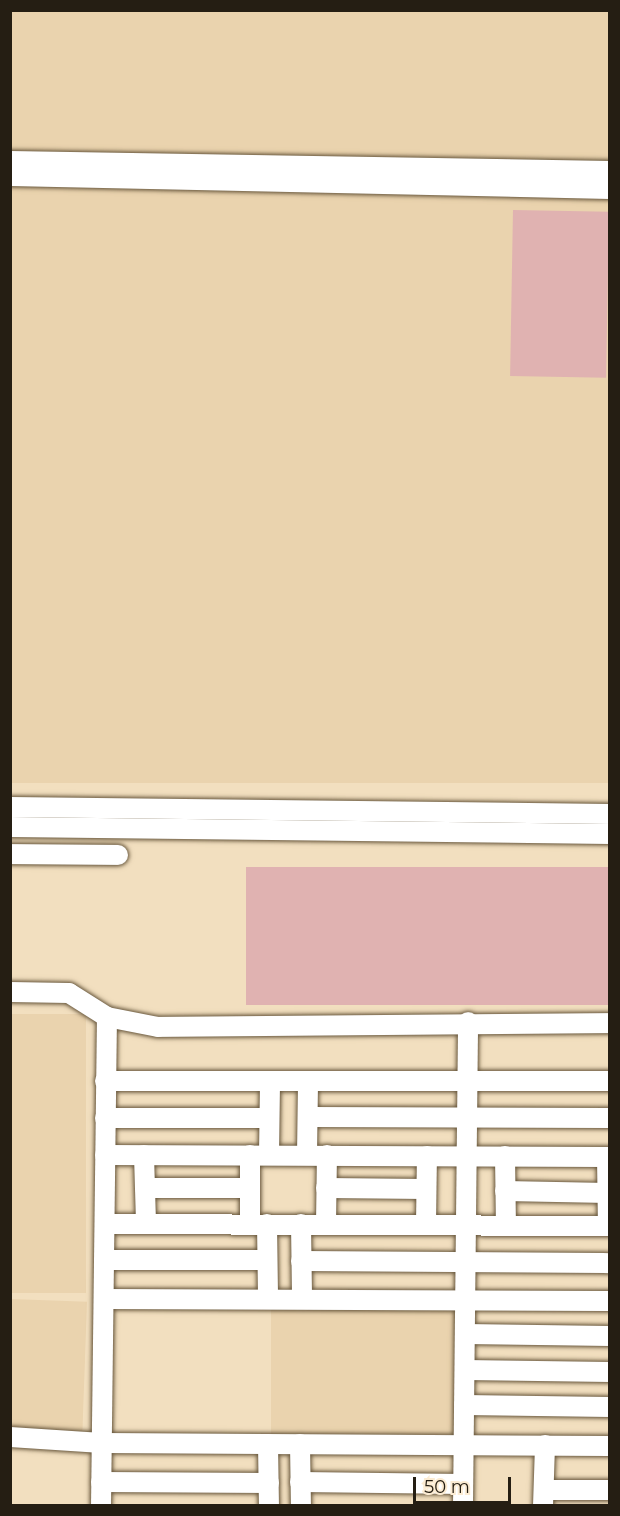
<!DOCTYPE html>
<html>
<head>
<meta charset="utf-8">
<style>
	body { margin:0 }
	#map { position:relative; width:620px; height:1516px; overflow:hidden; background:#f2dfbf; font-family:Montserrat,sans-serif }
	div>[style] { position:absolute }
	.built>* { inset:0; background:#ead3ae; transform-origin:0 0 }
	.green>* { inset:0; background:#e0b2b1; transform-origin:0 0 }
	.roads { filter:drop-shadow(0 0 2px #68573c) drop-shadow(0 0 2px #68573c) }
	.minor>* { height:20px; margin:-10px; padding:0 10px; transform-origin:10px; border-radius:10px; background:#fff }
	span { translate:-50% -50%; white-space:nowrap; text-align:center; line-height:1.15; -webkit-text-stroke:4.5px #fcecd3; paint-order:stroke }
	.frame { position:absolute; inset:0; border:12px solid #251e13; pointer-events:none }
	.scale { position:absolute; left:413px; top:1477px; width:98px; height:27px; box-sizing:border-box; border:3px solid #251e13; border-top:0; padding-left:8px; font-size:18px; line-height:21px; white-space:nowrap; color:#251e13; -webkit-text-stroke:4px #fcecd3; paint-order:stroke }
</style>
</head>
<body>
<div id="map">
	<div class="built">
		<i style="left:11px;top:11px;width:598px;height:772px"></i>
		<i style="left:11px;top:1014px;width:75px;height:279px"></i>
		<i style="left:11px;top:1299px;width:76px;height:131px;rotate:2deg"></i>
		<i style="left:271px;top:1303px;width:188px;height:131px"></i>
	</div>
	<div class="green">
		<i style="left:513px;top:210px;width:96px;height:166px;rotate:1deg"></i>
		<i style="left:246px;top:867px;width:363px;height:138px"></i>
	</div>
	<div class="roads">
		<div class="minor">
			<i style="left:10px;top:161px;width:600px;rotate:0.95deg"></i>
			<i style="left:10px;top:176px;width:600px;rotate:1.24deg"></i>
			<i style="left:10px;top:807px;width:600px;rotate:0.67deg"></i>
			<i style="left:10px;top:827px;width:600px;rotate:0.67deg"></i>
			<i style="left:10px;top:854px;width:108px;rotate:0.5deg"></i>
			<i style="left:10px;top:992px;width:59px;rotate:1deg"></i>
			<i style="left:69px;top:993px;width:45px;rotate:32.3deg"></i>
			<i style="left:107px;top:1017px;width:52px;rotate:11.1deg"></i>
			<i style="left:158px;top:1027px;width:452px;rotate:-0.5deg"></i>
			<i style="left:105px;top:1081px;width:505px"></i>
			<i style="left:308px;top:1117px;width:302px;rotate:0.2deg"></i>
			<i style="left:105px;top:1118px;width:164px"></i>
			<i style="left:105px;top:1155px;width:505px;rotate:0.23deg"></i>
			<i style="left:144px;top:1155px;width:69px;rotate:88.3deg"></i>
			<i style="left:250px;top:1155px;width:69px;rotate:90deg"></i>
			<i style="left:269px;top:1155px;width:74px;rotate:-89.2deg"></i>
			<i style="left:307px;top:1155px;width:74px;rotate:-89.2deg"></i>
			<i style="left:505px;top:1156px;width:69px;rotate:89.2deg"></i>
			<i style="left:607px;top:1157px;width:69px;rotate:89.2deg"></i>
			<i style="left:145px;top:1188px;width:105px"></i>
			<i style="left:326px;top:1188px;width:100px;rotate:0.6deg"></i>
			<i style="left:505px;top:1191px;width:103px;rotate:1.1deg"></i>
			<i style="left:105px;top:1224px;width:505px;rotate:0.23deg"></i>
			<i style="left:267px;top:1224px;width:75px;rotate:89.2deg"></i>
			<i style="left:301px;top:1224px;width:75px;rotate:89.2deg"></i>
			<i style="left:326px;top:1224px;width:69px;rotate:-89.2deg"></i>
			<i style="left:426px;top:1224px;width:68px;rotate:-89.2deg"></i>
			<i style="left:104px;top:1260px;width:163px"></i>
			<i style="left:301px;top:1261px;width:309px;rotate:0.4deg"></i>
			<i style="left:104px;top:1299px;width:506px;rotate:0.23deg"></i>
			<i style="left:465px;top:1334px;width:145px;rotate:0.8deg"></i>
			<i style="left:465px;top:1370px;width:145px;rotate:0.8deg"></i>
			<i style="left:464px;top:1405px;width:146px;rotate:0.8deg"></i>
			<i style="left:10px;top:1437px;width:92px;rotate:3.7deg"></i>
			<i style="left:102px;top:1443px;width:508px;rotate:0.34deg"></i>
			<i style="left:268px;top:1444px;width:62px;rotate:89.1deg"></i>
			<i style="left:300px;top:1444px;width:62px;rotate:89.1deg"></i>
			<i style="left:101px;top:1482px;width:168px;rotate:0.3deg"></i>
			<i style="left:300px;top:1482px;width:163px;rotate:0.7deg"></i>
			<i style="left:544px;top:1490px;width:66px"></i>
			<i style="left:101px;top:1506px;width:489px;rotate:-89.3deg"></i>
			<i style="left:463px;top:1506px;width:484px;rotate:-89.4deg"></i>
			<i style="left:543px;top:1506px;width:61px;rotate:-88.1deg"></i>
		</div>
	</div>
	<div class="frame"></div>
	<div class="scale">50 m</div>
</div>
</body>
</html>
